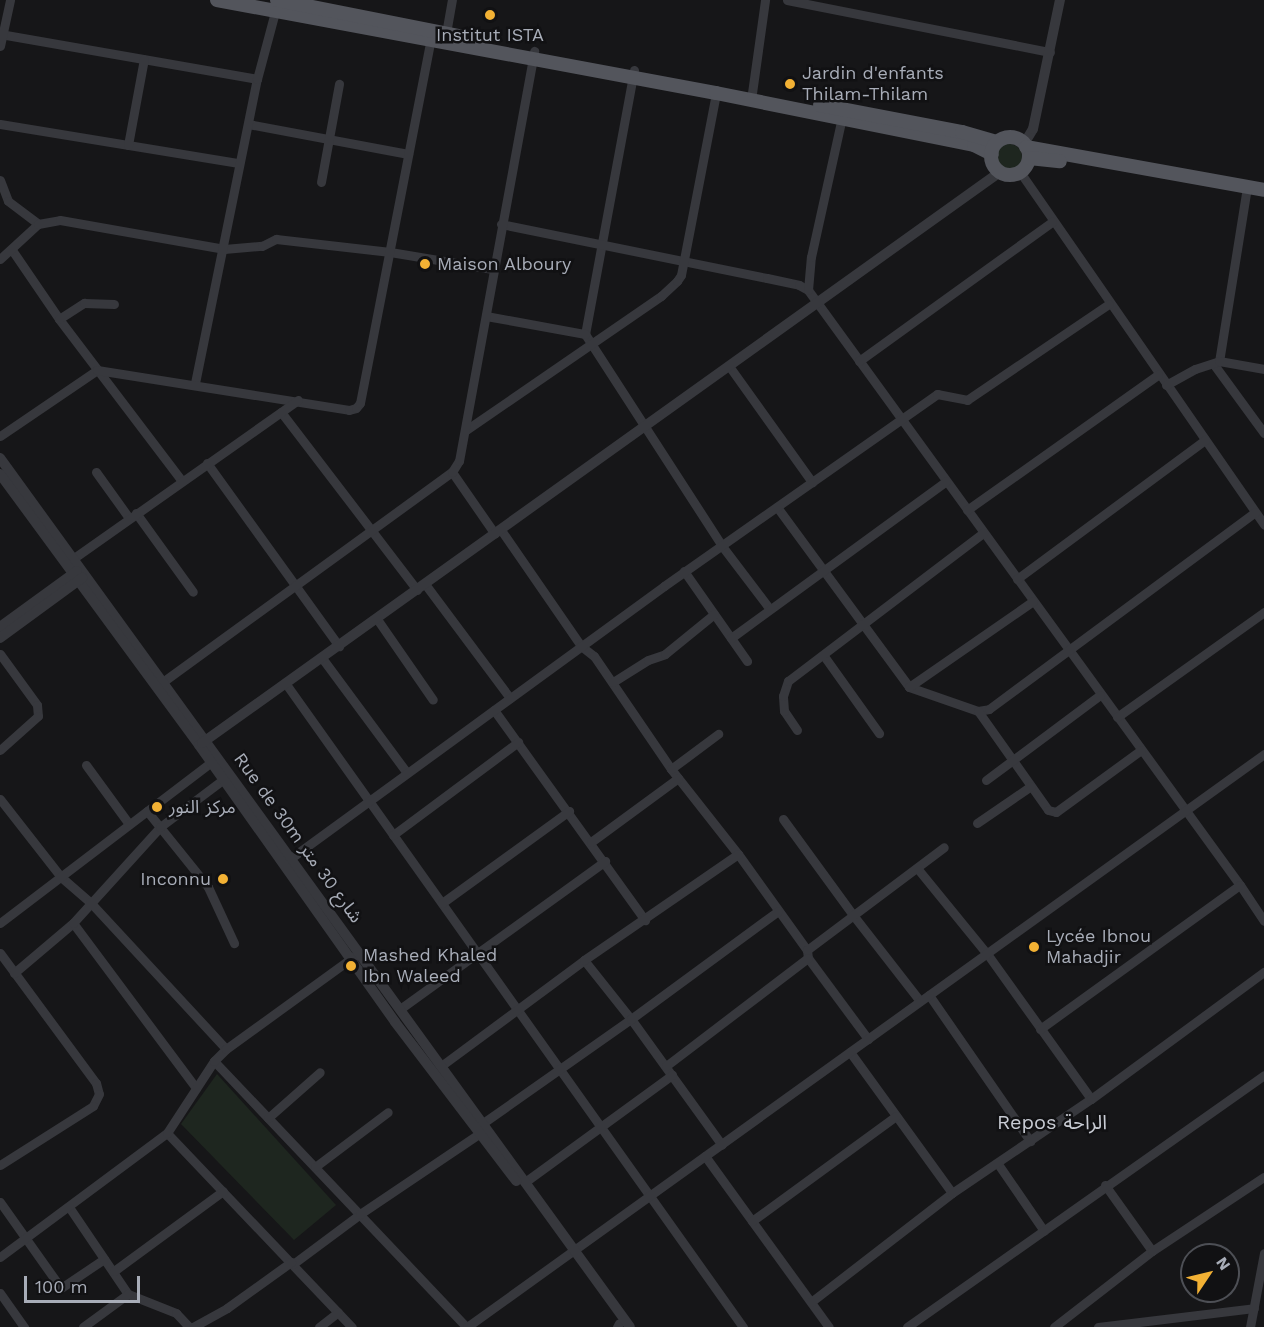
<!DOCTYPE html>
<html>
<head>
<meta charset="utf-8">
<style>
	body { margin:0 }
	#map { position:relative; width:1264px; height:1327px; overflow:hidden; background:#161618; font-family:"Work Sans","Noto Sans Arabic",sans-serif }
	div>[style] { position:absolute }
	.green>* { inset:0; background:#1e261f }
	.round { border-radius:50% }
	.minor>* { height:9px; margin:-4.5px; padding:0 4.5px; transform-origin:4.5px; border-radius:4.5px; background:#37383d }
	.tertiary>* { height:10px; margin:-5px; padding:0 5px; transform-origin:5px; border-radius:5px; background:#37383d }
	.primary>* { height:14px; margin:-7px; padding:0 7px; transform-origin:7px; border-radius:7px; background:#53555c }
	.primary>.ring { margin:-7px; padding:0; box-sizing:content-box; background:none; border:14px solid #53555c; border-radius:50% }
	.dots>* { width:16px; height:16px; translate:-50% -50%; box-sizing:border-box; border:3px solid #111113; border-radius:50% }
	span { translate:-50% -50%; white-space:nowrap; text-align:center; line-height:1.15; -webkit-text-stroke:5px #111113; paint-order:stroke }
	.poi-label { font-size:18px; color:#a8adb8 }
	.left { translate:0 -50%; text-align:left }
	.right { translate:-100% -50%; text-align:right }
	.street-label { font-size:18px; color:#a8adb8 }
	.neighbourhood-label { font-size:20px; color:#c9ccd4 }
	.north { position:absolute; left:1180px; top:1243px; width:60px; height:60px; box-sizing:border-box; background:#111113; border:2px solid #4d4f55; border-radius:50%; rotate:55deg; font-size:16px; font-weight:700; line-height:24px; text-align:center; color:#a8adb8 }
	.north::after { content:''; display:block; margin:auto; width:21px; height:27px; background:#f2b134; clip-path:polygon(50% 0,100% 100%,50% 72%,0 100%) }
	.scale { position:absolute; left:24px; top:1276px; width:116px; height:27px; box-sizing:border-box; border:3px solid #a8adb8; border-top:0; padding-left:8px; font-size:18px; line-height:21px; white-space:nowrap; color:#a8adb8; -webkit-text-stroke:4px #111113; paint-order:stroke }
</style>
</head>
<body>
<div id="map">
	<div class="green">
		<i class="round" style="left:996px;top:144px;width:26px;height:26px"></i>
		<i style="clip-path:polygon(217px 1074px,336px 1205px,294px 1240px,181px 1124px)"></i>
	</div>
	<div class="minor">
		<i style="left:787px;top:0;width:268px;rotate:11.2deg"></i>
		<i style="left:0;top:34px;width:261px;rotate:9.9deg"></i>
		<i style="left:445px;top:39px;width:40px;rotate:-80deg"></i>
		<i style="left:0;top:46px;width:47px;rotate:-77.7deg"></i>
		<i style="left:634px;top:70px;width:269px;rotate:100.5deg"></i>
		<i style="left:585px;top:334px;width:252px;rotate:57.1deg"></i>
		<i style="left:722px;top:546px;width:78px;rotate:52.8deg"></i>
		<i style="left:751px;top:100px;width:101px;rotate:-82deg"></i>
		<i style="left:0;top:124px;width:242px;rotate:9.3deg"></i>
		<i style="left:248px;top:124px;width:163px;rotate:10.6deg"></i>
		<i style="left:128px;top:145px;width:87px;rotate:-79.5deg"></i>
		<i style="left:1020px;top:172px;width:429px;rotate:55.3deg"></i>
		<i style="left:0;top:180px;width:22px;rotate:69deg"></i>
		<i style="left:8px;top:201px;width:38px;rotate:37deg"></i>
		<i style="left:321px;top:182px;width:100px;rotate:-79.6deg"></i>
		<i style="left:1247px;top:187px;width:176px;rotate:99.1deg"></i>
		<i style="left:1219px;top:361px;width:6px;rotate:129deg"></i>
		<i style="left:1215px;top:366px;width:83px;rotate:53.8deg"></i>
		<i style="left:501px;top:224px;width:271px;rotate:11.5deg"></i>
		<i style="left:767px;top:278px;width:33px;rotate:12deg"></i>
		<i style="left:799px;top:285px;width:10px;rotate:29deg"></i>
		<i style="left:808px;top:290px;width:735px;rotate:54.02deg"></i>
		<i style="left:1240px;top:885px;width:43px;rotate:56.3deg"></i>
		<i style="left:12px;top:250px;width:83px;rotate:55.7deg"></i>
		<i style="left:59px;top:319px;width:203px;rotate:52.8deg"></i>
		<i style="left:0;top:259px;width:52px;rotate:-42.6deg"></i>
		<i style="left:38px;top:224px;width:22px;rotate:-10deg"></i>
		<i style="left:60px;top:220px;width:167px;rotate:10deg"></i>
		<i style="left:224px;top:249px;width:38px;rotate:-5deg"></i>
		<i style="left:262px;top:246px;width:16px;rotate:-27deg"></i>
		<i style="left:276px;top:239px;width:115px;rotate:6.5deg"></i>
		<i style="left:390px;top:252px;width:104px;rotate:9.4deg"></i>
		<i style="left:808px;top:290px;width:33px;rotate:-85deg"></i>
		<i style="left:811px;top:257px;width:148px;rotate:-77.5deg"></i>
		<i style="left:486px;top:316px;width:101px;rotate:10.3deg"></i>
		<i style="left:59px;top:319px;width:30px;rotate:-33deg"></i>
		<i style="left:84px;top:303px;width:30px;rotate:2deg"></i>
		<i style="left:859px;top:361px;width:238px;rotate:-35.8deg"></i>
		<i style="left:729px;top:366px;width:143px;rotate:54.4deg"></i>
		<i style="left:195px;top:383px;width:310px;rotate:-78.5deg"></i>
		<i style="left:257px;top:79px;width:73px;rotate:-75deg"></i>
		<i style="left:1166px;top:385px;width:33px;rotate:-29deg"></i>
		<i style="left:1195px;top:369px;width:25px;rotate:-18deg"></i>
		<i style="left:1219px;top:361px;width:46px;rotate:10.1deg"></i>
		<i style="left:281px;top:412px;width:224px;rotate:52.6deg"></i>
		<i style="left:466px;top:430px;width:237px;rotate:-34.5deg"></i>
		<i style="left:661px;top:296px;width:22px;rotate:-43deg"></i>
		<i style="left:677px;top:281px;width:7px;rotate:-56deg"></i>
		<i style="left:681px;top:275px;width:185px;rotate:-79.1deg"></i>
		<i style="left:0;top:436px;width:117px;rotate:-34.2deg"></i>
		<i style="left:97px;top:370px;width:255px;rotate:9deg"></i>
		<i style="left:349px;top:410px;width:7px;rotate:-16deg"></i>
		<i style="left:356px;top:408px;width:6px;rotate:-51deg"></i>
		<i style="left:360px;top:403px;width:376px;rotate:-79deg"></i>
		<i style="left:207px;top:463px;width:226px;rotate:54.2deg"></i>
		<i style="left:96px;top:472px;width:57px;rotate:54.3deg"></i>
		<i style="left:452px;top:472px;width:75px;rotate:55.3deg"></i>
		<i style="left:777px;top:507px;width:223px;rotate:53.7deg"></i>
		<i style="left:909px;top:687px;width:73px;rotate:19.2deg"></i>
		<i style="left:978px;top:711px;width:11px;rotate:-10deg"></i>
		<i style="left:989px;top:709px;width:331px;rotate:-36.5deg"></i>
		<i style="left:967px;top:510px;width:234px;rotate:-35.3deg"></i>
		<i style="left:136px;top:513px;width:97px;rotate:54.2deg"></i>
		<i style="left:501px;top:530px;width:141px;rotate:55.4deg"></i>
		<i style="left:581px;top:646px;width:16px;rotate:38deg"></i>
		<i style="left:594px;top:656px;width:137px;rotate:55.7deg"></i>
		<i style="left:671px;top:769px;width:108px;rotate:51.8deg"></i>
		<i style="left:738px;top:854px;width:118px;rotate:54.3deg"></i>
		<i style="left:807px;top:950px;width:8px;rotate:83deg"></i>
		<i style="left:808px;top:958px;width:101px;rotate:53.5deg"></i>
		<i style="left:74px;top:558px;width:274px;rotate:-35.2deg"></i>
		<i style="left:684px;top:571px;width:110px;rotate:55deg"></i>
		<i style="left:1017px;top:579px;width:234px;rotate:-36.5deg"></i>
		<i style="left:425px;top:584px;width:142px;rotate:53.3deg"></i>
		<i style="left:377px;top:619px;width:98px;rotate:55.3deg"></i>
		<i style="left:731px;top:638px;width:266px;rotate:-36.1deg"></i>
		<i style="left:0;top:654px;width:63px;rotate:54deg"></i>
		<i style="left:37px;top:705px;width:11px;rotate:85deg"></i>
		<i style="left:38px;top:716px;width:51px;rotate:138.2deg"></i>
		<i style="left:824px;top:656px;width:95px;rotate:54.5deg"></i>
		<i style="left:322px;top:658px;width:143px;rotate:53.5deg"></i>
		<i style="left:164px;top:681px;width:356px;rotate:-36deg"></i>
		<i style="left:452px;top:472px;width:13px;rotate:-58deg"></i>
		<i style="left:459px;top:461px;width:417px;rotate:-79.6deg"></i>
		<i style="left:613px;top:682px;width:41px;rotate:-32.2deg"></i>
		<i style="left:648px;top:660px;width:18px;rotate:-19deg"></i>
		<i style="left:665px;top:654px;width:63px;rotate:-39.2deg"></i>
		<i style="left:286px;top:684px;width:789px;rotate:54.6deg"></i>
		<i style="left:909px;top:687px;width:151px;rotate:-34.7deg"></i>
		<i style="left:494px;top:710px;width:259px;rotate:54.3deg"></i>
		<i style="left:978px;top:711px;width:121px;rotate:54.7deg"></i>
		<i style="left:1048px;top:810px;width:8px;rotate:14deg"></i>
		<i style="left:1056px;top:812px;width:105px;rotate:-36.1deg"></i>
		<i style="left:1117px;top:717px;width:181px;rotate:-35.5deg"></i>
		<i style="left:797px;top:730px;width:23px;rotate:-124deg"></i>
		<i style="left:784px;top:711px;width:15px;rotate:-94deg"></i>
		<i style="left:783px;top:696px;width:16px;rotate:-72deg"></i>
		<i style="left:788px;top:681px;width:245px;rotate:-37.2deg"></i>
		<i style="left:86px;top:765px;width:73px;rotate:53.9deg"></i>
		<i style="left:671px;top:769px;width:59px;rotate:-36.7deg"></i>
		<i style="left:986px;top:780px;width:142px;rotate:-36.7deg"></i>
		<i style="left:0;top:799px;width:99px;rotate:52deg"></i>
		<i style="left:61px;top:877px;width:38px;rotate:41deg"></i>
		<i style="left:90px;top:902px;width:200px;rotate:47.2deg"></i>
		<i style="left:147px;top:811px;width:97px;rotate:51.2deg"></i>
		<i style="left:208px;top:887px;width:62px;rotate:65.1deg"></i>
		<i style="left:783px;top:819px;width:119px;rotate:53.9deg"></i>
		<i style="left:853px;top:915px;width:109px;rotate:52.1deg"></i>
		<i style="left:977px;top:823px;width:65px;rotate:-34.4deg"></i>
		<i style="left:393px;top:835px;width:156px;rotate:-36.6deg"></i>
		<i style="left:591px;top:842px;width:108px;rotate:-36.3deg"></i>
		<i style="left:291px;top:858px;width:462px;rotate:-36.1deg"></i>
		<i style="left:664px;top:586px;width:334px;rotate:-35.1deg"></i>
		<i style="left:937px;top:394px;width:31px;rotate:11deg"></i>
		<i style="left:967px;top:400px;width:171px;rotate:-34.1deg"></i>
		<i style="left:917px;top:868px;width:112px;rotate:50.8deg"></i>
		<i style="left:988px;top:955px;width:177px;rotate:54.4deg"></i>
		<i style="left:442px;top:903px;width:157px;rotate:-35.9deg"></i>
		<i style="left:0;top:923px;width:265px;rotate:-37.3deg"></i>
		<i style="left:73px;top:923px;width:206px;rotate:53.3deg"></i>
		<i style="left:807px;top:950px;width:171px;rotate:-36.9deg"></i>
		<i style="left:0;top:953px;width:162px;rotate:53.6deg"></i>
		<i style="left:96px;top:1083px;width:11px;rotate:75deg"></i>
		<i style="left:99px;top:1094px;width:13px;rotate:117deg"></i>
		<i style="left:93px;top:1106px;width:110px;rotate:147.6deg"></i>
		<i style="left:584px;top:960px;width:75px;rotate:51.5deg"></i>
		<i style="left:631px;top:1019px;width:155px;rotate:54.2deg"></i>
		<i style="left:14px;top:973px;width:77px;rotate:-40.3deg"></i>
		<i style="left:73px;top:923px;width:130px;rotate:-47.8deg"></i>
		<i style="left:160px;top:827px;width:85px;rotate:-36.9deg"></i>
		<i style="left:929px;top:995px;width:178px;rotate:55.3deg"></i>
		<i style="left:400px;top:1009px;width:253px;rotate:-35.8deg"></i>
		<i style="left:1040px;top:1029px;width:246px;rotate:-35.8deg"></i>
		<i style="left:850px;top:1052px;width:174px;rotate:54.1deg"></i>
		<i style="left:214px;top:1061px;width:366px;rotate:46.5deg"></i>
		<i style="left:441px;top:1066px;width:178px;rotate:-36.5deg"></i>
		<i style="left:584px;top:960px;width:187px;rotate:-34.5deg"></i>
		<i style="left:666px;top:1066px;width:178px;rotate:-37.3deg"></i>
		<i style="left:268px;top:1118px;width:69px;rotate:-41.5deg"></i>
		<i style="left:483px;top:1123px;width:181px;rotate:-35.1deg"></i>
		<i style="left:631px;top:1019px;width:182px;rotate:-36.3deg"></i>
		<i style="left:167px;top:1133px;width:268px;rotate:46.4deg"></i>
		<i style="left:705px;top:1156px;width:211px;rotate:54.1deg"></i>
		<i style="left:998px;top:1164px;width:81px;rotate:55.5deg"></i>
		<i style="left:315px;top:1167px;width:91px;rotate:-37deg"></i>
		<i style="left:525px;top:1182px;width:182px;rotate:-36.1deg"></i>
		<i style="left:1105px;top:1185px;width:81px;rotate:54.5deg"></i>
		<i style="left:0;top:1202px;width:105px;rotate:54.7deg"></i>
		<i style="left:61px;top:1288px;width:52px;rotate:-34deg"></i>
		<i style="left:69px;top:1207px;width:105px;rotate:55.9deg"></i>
		<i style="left:128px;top:1294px;width:52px;rotate:21.6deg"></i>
		<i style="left:176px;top:1313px;width:19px;rotate:47deg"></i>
		<i style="left:752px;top:1221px;width:178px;rotate:-36.1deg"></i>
		<i style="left:0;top:1257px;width:208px;rotate:-36.6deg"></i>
		<i style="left:167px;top:1133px;width:86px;rotate:-56.9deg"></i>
		<i style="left:214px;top:1061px;width:17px;rotate:-45deg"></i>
		<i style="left:226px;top:1049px;width:160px;rotate:-35.9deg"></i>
		<i style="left:293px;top:1264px;width:84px;rotate:-36.7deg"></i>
		<i style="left:360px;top:1214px;width:145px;rotate:-34deg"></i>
		<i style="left:114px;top:1271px;width:135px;rotate:-36.3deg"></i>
		<i style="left:0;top:1293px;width:42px;rotate:54.8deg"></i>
		<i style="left:811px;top:1302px;width:178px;rotate:-37.7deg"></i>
		<i style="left:952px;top:1193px;width:168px;rotate:-34.1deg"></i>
		<i style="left:1091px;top:1099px;width:215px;rotate:-36.3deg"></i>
		<i style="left:83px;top:1327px;width:56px;rotate:-36.3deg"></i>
		<i style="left:193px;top:1327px;width:39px;rotate:-29deg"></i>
		<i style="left:227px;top:1308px;width:79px;rotate:-35.7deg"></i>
		<i style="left:319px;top:1327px;width:24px;rotate:-38deg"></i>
		<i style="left:467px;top:1327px;width:982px;rotate:-35.71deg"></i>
		<i style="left:617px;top:1327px;width:4px;rotate:-63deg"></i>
		<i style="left:907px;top:1327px;width:437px;rotate:-35.2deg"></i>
		<i style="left:1054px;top:1327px;width:124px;rotate:-37.8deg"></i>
		<i style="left:1152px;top:1251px;width:134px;rotate:-33.5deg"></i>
		<i style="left:1098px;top:1327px;width:157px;rotate:-6.9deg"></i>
		<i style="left:1250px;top:1327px;width:75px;rotate:-79.3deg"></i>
	</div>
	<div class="tertiary">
		<i style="left:1024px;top:144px;width:17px;rotate:-59deg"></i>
		<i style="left:1033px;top:129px;width:132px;rotate:-78.2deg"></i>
		<i style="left:0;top:458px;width:1073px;rotate:54.06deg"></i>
		<i style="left:0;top:474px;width:336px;rotate:53.7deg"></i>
		<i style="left:199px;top:745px;width:339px;rotate:54.7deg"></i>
		<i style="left:395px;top:1022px;width:200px;rotate:52.7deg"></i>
		<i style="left:0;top:627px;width:95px;rotate:-36deg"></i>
		<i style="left:0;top:638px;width:102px;rotate:-36.2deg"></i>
		<i style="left:202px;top:743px;width:981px;rotate:-35.59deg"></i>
	</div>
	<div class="primary">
		<i style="left:217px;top:0;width:508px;rotate:10.56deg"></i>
		<i style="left:716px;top:93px;width:263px;rotate:11.4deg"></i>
		<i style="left:974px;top:145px;width:20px;rotate:27deg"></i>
		<i style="left:277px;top:0;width:196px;rotate:11.2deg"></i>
		<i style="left:820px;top:105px;width:145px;rotate:10.8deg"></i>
		<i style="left:962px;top:132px;width:36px;rotate:16deg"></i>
		<i class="ring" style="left:991px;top:137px;width:24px;height:24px"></i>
		<i style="left:1026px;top:147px;width:242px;rotate:10.2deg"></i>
		<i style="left:1029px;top:158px;width:31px;rotate:6deg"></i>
	</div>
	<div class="dots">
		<i style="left:490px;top:15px;background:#f2b134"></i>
		<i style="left:790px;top:84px;background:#f2b134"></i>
		<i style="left:425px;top:264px;background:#f2b134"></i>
		<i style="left:157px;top:807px;background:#f2b134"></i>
		<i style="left:223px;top:879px;background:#f2b134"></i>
		<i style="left:1034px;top:947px;background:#f2b134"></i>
		<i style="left:351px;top:966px;background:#f2b134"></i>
	</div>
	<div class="poi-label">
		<span style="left:490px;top:35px">Institut ISTA</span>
		<span class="left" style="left:802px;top:84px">Jardin d'enfants<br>Thilam-Thilam</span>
		<span class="left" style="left:437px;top:264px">Maison Alboury</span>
		<span class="left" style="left:169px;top:807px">مركز النور</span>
		<span class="right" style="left:211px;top:879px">Inconnu</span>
		<span class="left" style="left:1046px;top:947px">Lycée Ibnou<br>Mahadjir</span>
		<span class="left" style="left:363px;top:966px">Mashed Khaled<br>Ibn Waleed</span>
	</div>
	<div class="street-label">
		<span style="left:298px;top:838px;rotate:54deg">Rue de 30m شارع 30 متر</span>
	</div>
	<div class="neighbourhood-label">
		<span style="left:1052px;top:1122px">Repos الراحة</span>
	</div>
	<div class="north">N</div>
	<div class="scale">100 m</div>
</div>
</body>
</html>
